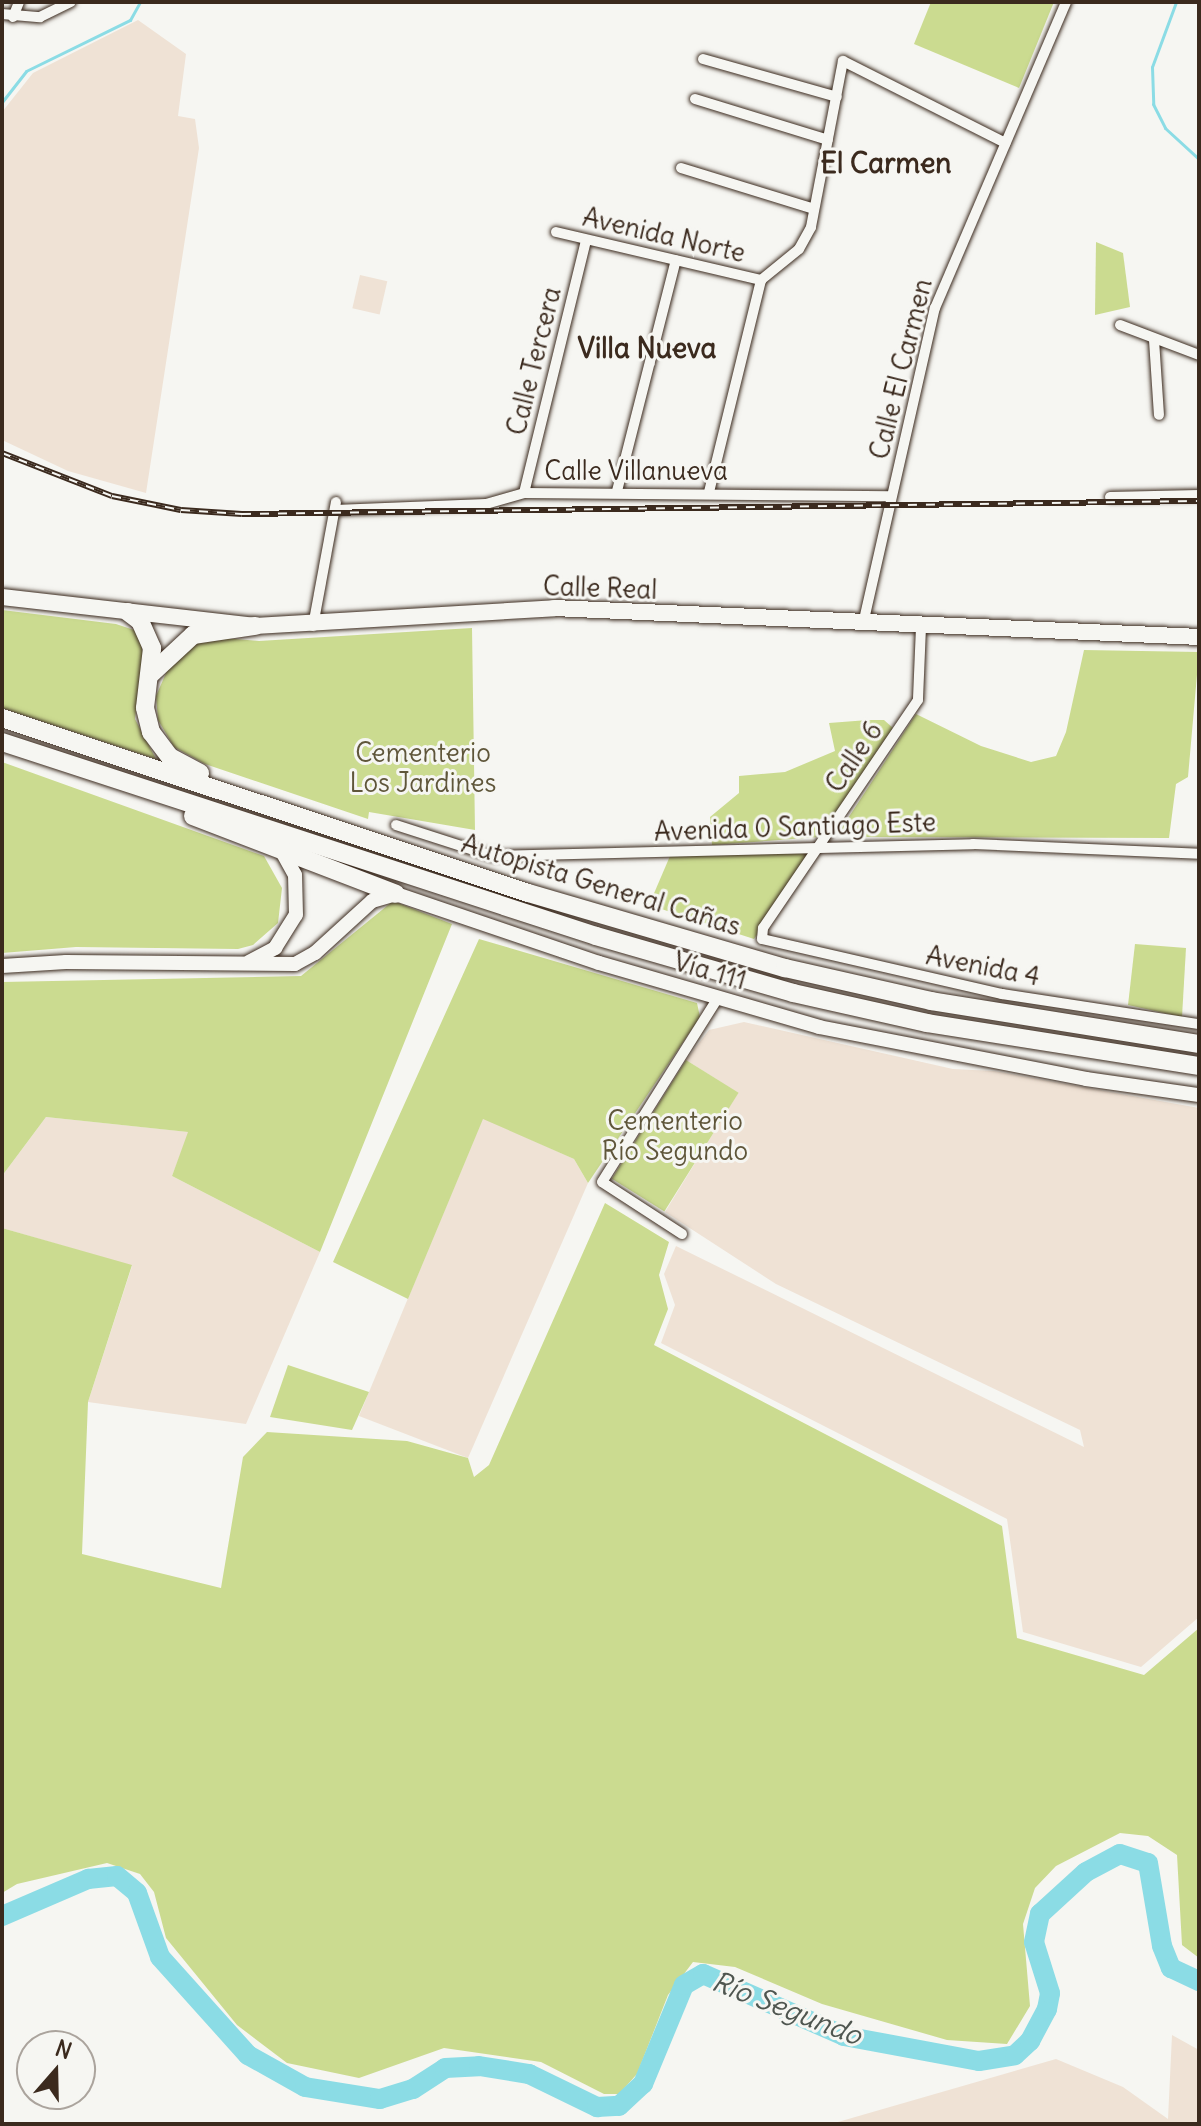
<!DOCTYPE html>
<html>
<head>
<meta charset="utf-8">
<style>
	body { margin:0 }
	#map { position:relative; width:1201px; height:2126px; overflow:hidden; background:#f6f6f2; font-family:Delius,sans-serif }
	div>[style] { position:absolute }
	.built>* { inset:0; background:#efe2d5; transform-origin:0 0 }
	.green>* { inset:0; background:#cbdb90; transform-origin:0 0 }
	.stream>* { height:3px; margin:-1.5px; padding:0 1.5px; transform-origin:1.5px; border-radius:1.5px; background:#8bdce5 }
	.river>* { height:20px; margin:-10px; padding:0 10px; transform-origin:10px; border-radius:10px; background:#8bdce5 }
	.roads { filter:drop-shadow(0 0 2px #3b2a1e) drop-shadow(0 0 2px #3b2a1e) }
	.street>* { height:10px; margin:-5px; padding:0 5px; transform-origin:5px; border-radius:5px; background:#f6f6f2 }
	.secondary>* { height:14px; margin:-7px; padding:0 7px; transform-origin:7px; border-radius:7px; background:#f6f6f2 }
	.primary>* { height:16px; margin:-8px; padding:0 8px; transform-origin:8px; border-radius:8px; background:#f6f6f2 }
	.highway>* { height:18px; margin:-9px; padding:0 9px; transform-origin:9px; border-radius:9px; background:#f6f6f2 }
	.rail>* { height:6px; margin-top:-3px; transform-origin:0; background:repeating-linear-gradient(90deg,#f6f6f2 0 9px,#3b2a1e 0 18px); box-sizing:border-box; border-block:2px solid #3b2a1e }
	span { translate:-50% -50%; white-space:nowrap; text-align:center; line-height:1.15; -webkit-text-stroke:6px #f6f6f2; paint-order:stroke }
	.street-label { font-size:26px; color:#3b2a1e }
	.park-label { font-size:26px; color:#5f563a }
	.neighbourhood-label { font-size:28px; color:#3b2a1e; font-weight:700 }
	.water-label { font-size:28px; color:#4f5650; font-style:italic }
	.frame { position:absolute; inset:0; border:4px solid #3b2a1e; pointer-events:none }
	.north { position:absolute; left:16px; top:2030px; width:80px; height:80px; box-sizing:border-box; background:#f6f6f2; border:2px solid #aba49d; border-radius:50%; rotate:20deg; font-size:22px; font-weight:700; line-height:32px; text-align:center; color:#3b2a1e }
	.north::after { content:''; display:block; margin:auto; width:28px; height:36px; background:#3b2a1e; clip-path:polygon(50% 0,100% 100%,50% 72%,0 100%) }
</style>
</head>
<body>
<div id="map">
	<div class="built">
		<i style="clip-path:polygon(138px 20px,186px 54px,178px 116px,195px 119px,199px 148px,146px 493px,68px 471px,2px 440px,2px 112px,33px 73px)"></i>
		<i style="left:360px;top:275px;width:28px;height:34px;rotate:13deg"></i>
		<i style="clip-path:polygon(744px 1022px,953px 1069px,994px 1071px,1199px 1108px,1199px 1617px,1141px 1667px,1023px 1632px,1007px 1519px,661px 1343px,675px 1305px,664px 1274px,676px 1246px,1084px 1447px,1080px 1430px,776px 1284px,665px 1212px,738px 1093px,686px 1060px,709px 1030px)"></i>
		<i style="clip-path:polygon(46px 1117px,189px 1132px,172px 1176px,320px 1252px,246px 1424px,88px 1402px,132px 1266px,2px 1228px,2px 1176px)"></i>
		<i style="clip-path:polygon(483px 1118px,574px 1159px,588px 1183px,468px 1458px,359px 1416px)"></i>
		<i style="clip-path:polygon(1172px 2035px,1199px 2050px,1199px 2124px,831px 2124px,1056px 2059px,1123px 2087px,1168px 2119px)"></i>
	</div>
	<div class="green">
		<i style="clip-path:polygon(931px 2px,1054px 2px,1019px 88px,914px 44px)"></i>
		<i style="clip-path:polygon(1096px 242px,1123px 253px,1130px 307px,1095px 315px)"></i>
		<i style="clip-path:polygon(2px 610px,116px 624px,137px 631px,143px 652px,135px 719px,156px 759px,2px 708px)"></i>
		<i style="clip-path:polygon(472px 628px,475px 830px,369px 812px,368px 819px,205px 764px,174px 747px,158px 720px,156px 696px,170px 664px,185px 648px,212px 637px,259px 641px)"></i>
		<i style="clip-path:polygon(1084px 650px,1199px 652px,1188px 777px,1176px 784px,1169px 838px,867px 837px,841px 829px,916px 714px,981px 746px,1031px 762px,1056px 756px,1066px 732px)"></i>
		<i style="clip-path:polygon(868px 720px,884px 720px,893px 728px,820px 837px,712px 845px,710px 817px,739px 793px,739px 776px,785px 772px,835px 751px,829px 723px)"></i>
		<i style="clip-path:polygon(2px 762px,264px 856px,282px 888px,278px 923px,253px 945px,238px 949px,76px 947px,2px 953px)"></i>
		<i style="clip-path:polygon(810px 849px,812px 854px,754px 939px,649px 905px,670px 856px)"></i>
		<i style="clip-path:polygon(393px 901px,452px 924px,320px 1252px,172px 1176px,188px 1132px,46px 1117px,2px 1176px,2px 982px,301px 976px)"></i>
		<i style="clip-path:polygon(479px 939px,697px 1003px,700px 1017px,588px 1183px,574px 1159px,483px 1119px,408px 1299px,333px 1262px)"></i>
		<i style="clip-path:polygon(1135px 944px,1186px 948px,1182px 1017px,1128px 1005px)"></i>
		<i style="left:686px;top:1060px;width:62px;height:140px;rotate:32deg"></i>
		<i style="clip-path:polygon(605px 1203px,669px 1242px,659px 1275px,668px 1309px,654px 1345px,1002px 1526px,1017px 1638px,1144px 1675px,1199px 1628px,1199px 1958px,1182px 1945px,1177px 1855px,1148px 1836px,1120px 1833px,1056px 1866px,1035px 1888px,1023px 1924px,1030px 2006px,1007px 2044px,947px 2040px,822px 2004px,735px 1967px,693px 1962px,668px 1995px,637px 2074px,619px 2094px,604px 2094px,541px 2062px,444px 2048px,359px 2078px,287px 2063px,237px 2025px,166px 1938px,154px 1892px,140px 1874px,107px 1863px,17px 1884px,2px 1893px,2px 1228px,132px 1265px,88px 1402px,82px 1554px,221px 1588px,243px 1457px,267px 1432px,407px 1441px,468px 1458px,474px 1477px,489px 1465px)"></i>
		<i style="clip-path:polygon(288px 1365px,369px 1392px,352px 1430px,270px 1417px)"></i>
	</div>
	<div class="stream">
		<i style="left:1176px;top:2px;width:69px;rotate:110.3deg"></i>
		<i style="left:1152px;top:67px;width:37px;rotate:88deg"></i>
		<i style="left:1153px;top:104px;width:27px;rotate:63deg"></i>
		<i style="left:1165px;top:128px;width:46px;rotate:42.4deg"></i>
		<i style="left:2px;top:102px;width:39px;rotate:-52deg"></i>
		<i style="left:26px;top:71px;width:116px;rotate:-26.1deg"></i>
		<i style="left:130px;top:20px;width:21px;rotate:-61deg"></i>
	</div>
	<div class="river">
		<i style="left:2px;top:1916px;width:94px;rotate:-23.3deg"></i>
		<i style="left:88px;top:1879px;width:29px;rotate:-6deg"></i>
		<i style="left:117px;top:1876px;width:26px;rotate:40deg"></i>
		<i style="left:137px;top:1893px;width:68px;rotate:70.2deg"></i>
		<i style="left:160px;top:1957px;width:132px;rotate:48.1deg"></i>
		<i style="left:248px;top:2055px;width:65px;rotate:29.3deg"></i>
		<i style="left:305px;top:2087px;width:76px;rotate:9.1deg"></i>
		<i style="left:380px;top:2099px;width:34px;rotate:-17deg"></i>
		<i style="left:413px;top:2089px;width:38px;rotate:-33deg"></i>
		<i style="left:445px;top:2068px;width:34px;rotate:-3deg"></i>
		<i style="left:479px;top:2066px;width:51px;rotate:9.1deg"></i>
		<i style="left:529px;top:2074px;width:76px;rotate:25.9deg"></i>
		<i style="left:597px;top:2107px;width:22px;rotate:-3deg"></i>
		<i style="left:619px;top:2106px;width:33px;rotate:-43deg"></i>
		<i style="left:643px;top:2084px;width:107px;rotate:-67.5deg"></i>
		<i style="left:684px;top:1985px;width:22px;rotate:-30deg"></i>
		<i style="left:703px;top:1974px;width:154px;rotate:23.7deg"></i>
		<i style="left:844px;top:2036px;width:137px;rotate:10.5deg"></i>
		<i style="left:979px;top:2061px;width:36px;rotate:-9deg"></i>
		<i style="left:1015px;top:2055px;width:21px;rotate:-43deg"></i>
		<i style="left:1030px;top:2041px;width:36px;rotate:-62deg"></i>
		<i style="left:1047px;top:2009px;width:16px;rotate:-79deg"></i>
		<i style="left:1050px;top:1993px;width:53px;rotate:-107.4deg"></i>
		<i style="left:1034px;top:1942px;width:29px;rotate:-78deg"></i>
		<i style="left:1040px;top:1914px;width:62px;rotate:-42.4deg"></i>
		<i style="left:1086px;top:1872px;width:38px;rotate:-28deg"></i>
		<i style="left:1120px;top:1854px;width:29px;rotate:18deg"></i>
		<i style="left:1148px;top:1863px;width:84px;rotate:80.4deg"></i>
		<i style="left:1162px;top:1946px;width:24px;rotate:68deg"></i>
		<i style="left:1171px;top:1968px;width:31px;rotate:25deg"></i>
	</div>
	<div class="roads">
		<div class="street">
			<i style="left:2px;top:14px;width:38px;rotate:5deg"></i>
			<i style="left:40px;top:17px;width:34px;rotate:-26deg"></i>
			<i style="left:13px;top:17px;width:16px;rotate:-68deg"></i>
			<i style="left:703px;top:59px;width:139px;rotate:15.8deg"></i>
			<i style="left:695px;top:99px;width:139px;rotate:17.1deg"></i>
			<i style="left:681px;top:168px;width:139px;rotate:17.1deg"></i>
			<i style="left:556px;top:232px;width:211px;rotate:13.2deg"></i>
			<i style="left:761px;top:280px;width:49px;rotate:-39.2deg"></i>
			<i style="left:799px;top:249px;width:25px;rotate:-61deg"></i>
			<i style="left:811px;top:227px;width:169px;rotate:-79.1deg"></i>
			<i style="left:843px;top:61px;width:182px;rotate:26.8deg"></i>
			<i style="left:1120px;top:325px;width:85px;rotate:20.8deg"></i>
			<i style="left:1154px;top:340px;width:75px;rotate:86.2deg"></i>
			<i style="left:617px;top:491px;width:238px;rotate:-75.7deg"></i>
			<i style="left:709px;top:492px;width:218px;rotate:-76.2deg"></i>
			<i style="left:524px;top:493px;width:260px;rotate:-76.2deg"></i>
			<i style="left:1110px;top:497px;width:89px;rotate:-1.3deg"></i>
			<i style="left:335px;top:510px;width:151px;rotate:-2.3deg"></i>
			<i style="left:486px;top:504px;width:40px;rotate:-16deg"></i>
			<i style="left:524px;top:493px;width:367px;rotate:0.5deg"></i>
			<i style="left:863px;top:624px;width:324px;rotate:-77.2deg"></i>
			<i style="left:935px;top:308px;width:333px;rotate:-66.8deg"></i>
			<i style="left:313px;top:626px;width:126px;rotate:-79.5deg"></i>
			<i style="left:921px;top:627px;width:73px;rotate:92.4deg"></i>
			<i style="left:918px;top:700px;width:276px;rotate:124.2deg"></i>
			<i style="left:763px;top:928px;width:11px;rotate:95deg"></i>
			<i style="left:762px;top:939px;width:246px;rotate:12.9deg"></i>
			<i style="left:1002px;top:994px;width:199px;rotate:8.7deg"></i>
			<i style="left:396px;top:825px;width:101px;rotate:17.9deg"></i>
			<i style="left:492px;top:856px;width:481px;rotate:-1.4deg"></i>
			<i style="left:973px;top:844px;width:226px;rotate:2.5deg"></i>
			<i style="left:682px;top:1234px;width:95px;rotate:-147deg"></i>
			<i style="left:602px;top:1182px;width:218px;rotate:-57.8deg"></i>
		</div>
		<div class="secondary">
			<i style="left:249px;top:962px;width:30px;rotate:-28deg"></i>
			<i style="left:275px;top:948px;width:39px;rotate:-58deg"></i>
			<i style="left:296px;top:915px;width:40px;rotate:-91.4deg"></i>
			<i style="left:295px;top:875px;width:26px;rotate:-119deg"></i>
			<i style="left:2px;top:966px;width:64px;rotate:-3.6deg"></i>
			<i style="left:66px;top:962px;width:229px;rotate:0.5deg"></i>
			<i style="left:295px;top:964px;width:23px;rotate:-29deg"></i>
			<i style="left:315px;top:953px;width:77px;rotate:-42.4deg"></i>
			<i style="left:372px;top:901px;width:25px;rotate:-16deg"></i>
			<i style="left:396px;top:894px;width:214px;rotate:18.8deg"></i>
			<i style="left:599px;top:963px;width:229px;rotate:16.2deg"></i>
			<i style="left:819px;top:1027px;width:272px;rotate:11deg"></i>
			<i style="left:1086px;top:1079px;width:114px;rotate:8.1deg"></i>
		</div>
		<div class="primary">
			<i style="left:2px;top:597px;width:255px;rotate:6.5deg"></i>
			<i style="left:255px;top:626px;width:300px;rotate:-3.4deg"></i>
			<i style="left:554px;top:608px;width:646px;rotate:2.57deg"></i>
		</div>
		<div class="highway">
			<i style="left:128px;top:612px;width:15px;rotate:37deg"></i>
			<i style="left:140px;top:621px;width:30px;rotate:66deg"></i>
			<i style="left:152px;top:648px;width:60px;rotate:96.7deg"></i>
			<i style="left:145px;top:708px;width:25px;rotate:76deg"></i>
			<i style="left:151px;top:732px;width:31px;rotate:53deg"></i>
			<i style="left:170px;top:757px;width:34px;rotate:28deg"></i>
			<i style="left:150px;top:675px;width:59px;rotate:-42.9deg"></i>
			<i style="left:193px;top:635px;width:63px;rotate:-8.3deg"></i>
			<i style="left:2px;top:718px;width:554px;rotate:18.4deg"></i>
			<i style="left:528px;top:893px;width:268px;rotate:16.3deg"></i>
			<i style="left:785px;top:968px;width:150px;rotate:12.7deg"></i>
			<i style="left:931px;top:1001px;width:271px;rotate:9.1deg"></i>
			<i style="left:2px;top:742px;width:625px;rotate:18.09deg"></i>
			<i style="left:596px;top:936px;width:205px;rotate:16.1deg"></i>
			<i style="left:793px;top:993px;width:137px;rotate:12.6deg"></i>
			<i style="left:927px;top:1023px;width:275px;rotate:9deg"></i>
			<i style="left:193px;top:816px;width:217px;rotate:21deg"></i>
		</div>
	</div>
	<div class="rail">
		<i style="left:2px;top:453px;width:118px;rotate:21.4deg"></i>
		<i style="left:112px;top:496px;width:70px;rotate:11.5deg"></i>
		<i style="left:181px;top:510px;width:61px;rotate:3.8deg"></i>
		<i style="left:242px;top:514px;width:957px;rotate:-0.78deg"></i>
	</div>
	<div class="street-label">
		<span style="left:664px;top:235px;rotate:13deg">Avenida Norte</span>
		<span style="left:534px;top:361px;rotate:-76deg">Calle Tercera</span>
		<span style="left:901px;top:369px;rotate:-76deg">Calle El Carmen</span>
		<span style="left:636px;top:471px">Calle Villanueva</span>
		<span style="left:600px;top:588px;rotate:2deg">Calle Real</span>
		<span style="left:854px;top:757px;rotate:-56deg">Calle 6</span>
		<span style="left:795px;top:827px;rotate:-2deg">Avenida 0 Santiago Este</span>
		<span style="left:601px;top:885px;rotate:17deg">Autopista General Cañas</span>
		<span style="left:983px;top:966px;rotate:11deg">Avenida 4</span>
		<span style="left:710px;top:971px;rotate:16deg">Vía 111</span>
	</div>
	<div class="park-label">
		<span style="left:423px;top:768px">Cementerio<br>Los Jardines</span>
		<span style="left:675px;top:1136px">Cementerio<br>Río Segundo</span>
	</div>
	<div class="neighbourhood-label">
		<span style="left:886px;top:163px">El Carmen</span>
		<span style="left:647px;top:348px">Villa Nueva</span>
	</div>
	<div class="water-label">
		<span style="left:787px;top:2008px;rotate:21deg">Río Segundo</span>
	</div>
	<div class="frame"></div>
	<div class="north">N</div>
</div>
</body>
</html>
